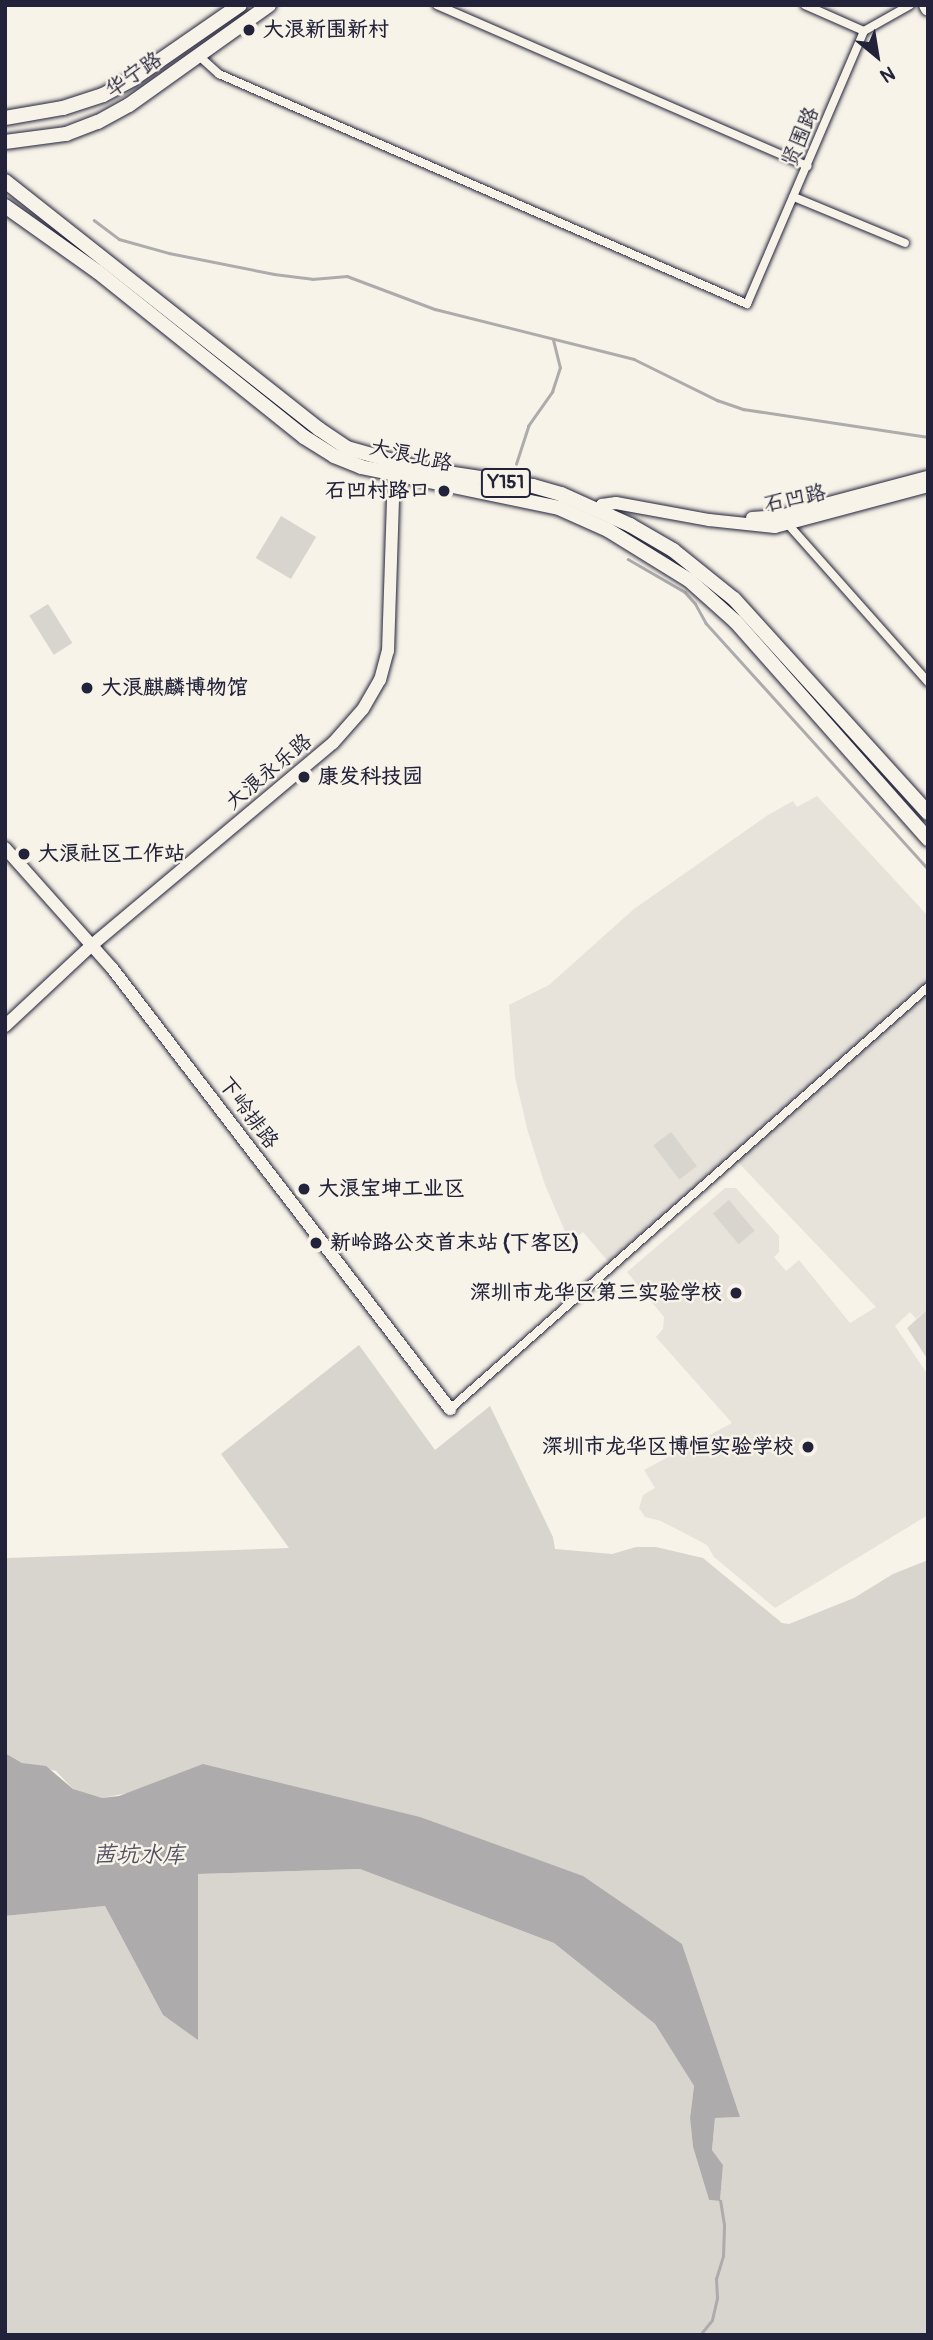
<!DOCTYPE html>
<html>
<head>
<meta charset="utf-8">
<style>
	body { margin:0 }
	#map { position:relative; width:933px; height:2340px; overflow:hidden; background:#f7f3e8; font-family:Pangolin,"LXGW WenKai TC",sans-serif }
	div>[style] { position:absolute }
	.built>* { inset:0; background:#e7e3db }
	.green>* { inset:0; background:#d8d5cf; transform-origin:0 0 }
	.water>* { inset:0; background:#aeabad }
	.stream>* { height:2.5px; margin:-1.25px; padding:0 1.25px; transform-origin:1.25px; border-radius:1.25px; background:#aeabad }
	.roads { filter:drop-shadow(0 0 2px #22223b) drop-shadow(0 0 2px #22223b) }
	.street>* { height:8px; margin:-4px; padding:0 4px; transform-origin:4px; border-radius:4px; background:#f7f3e8 }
	.secondary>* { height:12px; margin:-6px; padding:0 6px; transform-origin:6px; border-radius:6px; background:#f7f3e8 }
	.primary>* { height:14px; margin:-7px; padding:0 7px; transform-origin:7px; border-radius:7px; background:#f7f3e8 }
	.dots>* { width:19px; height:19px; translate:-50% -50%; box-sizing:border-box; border:4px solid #f7f3e8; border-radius:50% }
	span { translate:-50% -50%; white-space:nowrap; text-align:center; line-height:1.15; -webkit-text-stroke:5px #f7f3e8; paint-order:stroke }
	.shield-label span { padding:2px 5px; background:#f7f3e8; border:2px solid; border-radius:5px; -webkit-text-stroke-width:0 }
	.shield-label { font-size:19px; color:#22223b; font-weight:700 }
	.poi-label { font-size:21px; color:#22223b; font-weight:700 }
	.left { translate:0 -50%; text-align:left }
	.right { translate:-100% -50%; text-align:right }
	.street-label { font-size:21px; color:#22223b }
	.water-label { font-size:23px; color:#535263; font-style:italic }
	.frame { position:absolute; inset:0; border:7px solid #22223b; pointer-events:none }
	.north { position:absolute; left:842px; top:21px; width:70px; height:70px; -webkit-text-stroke:5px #f7f3e8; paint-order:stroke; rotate:150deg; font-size:19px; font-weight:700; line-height:28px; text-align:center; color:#22223b }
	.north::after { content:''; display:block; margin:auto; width:24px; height:32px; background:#22223b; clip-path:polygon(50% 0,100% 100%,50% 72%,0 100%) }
</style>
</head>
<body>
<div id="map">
	<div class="built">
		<i style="clip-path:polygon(817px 796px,928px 916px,928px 1309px,916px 1319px,910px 1312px,895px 1326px,928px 1375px,928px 1515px,775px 1608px,714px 1557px,707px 1545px,661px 1521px,645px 1517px,639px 1508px,643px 1495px,655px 1488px,644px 1470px,732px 1423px,656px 1337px,663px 1329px,664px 1317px,627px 1272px,725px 1188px,736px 1188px,779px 1236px,779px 1252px,774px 1257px,786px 1271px,799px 1260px,850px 1323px,876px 1307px,734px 1158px,612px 1266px,583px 1232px,570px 1243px,545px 1185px,528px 1132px,515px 1077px,509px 1005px,549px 985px,634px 909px,768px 815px,793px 801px,797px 807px)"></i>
	</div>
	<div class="green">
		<i style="left:281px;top:516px;width:41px;height:49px;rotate:31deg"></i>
		<i style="left:48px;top:604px;width:46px;height:22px;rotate:58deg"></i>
		<i style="left:671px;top:1132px;width:43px;height:22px;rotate:53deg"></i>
		<i style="left:729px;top:1200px;width:40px;height:21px;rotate:50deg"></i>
		<i style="clip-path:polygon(928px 1309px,928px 1360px,907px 1328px)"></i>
		<i style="clip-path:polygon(359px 1345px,435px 1450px,490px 1406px,553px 1537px,555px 1549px,612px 1554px,636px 1547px,656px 1547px,703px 1558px,782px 1623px,789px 1624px,854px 1598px,893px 1574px,928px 1560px,928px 2335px,5px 2335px,5px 1916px,105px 1906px,163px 2015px,198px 2039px,198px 1874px,360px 1869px,554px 1943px,655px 2024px,694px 2086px,690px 2118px,693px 2147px,709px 2200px,720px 2201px,723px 2165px,712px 2150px,715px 2118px,739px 2117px,682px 1944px,133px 1792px,102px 1798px,86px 1795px,73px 1789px,56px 1771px,22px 1763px,5px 1753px,5px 1556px,7px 1558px,289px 1548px,221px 1454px)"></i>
	</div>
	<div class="water">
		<i style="clip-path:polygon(5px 1753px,22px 1763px,46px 1766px,73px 1789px,102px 1798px,119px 1796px,203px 1764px,420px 1817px,583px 1876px,682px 1944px,740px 2117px,715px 2118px,712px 2150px,723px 2165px,720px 2201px,709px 2200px,693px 2147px,690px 2118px,694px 2086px,655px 2024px,554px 1943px,360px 1869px,198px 1874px,198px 2040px,163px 2015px,105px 1906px,5px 1916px)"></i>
	</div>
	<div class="stream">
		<i style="left:94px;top:220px;width:31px;rotate:37deg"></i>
		<i style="left:119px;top:239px;width:52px;rotate:15.6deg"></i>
		<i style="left:169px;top:253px;width:107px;rotate:11.3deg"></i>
		<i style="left:274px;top:274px;width:38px;rotate:7deg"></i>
		<i style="left:312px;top:279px;width:35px;rotate:-5deg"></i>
		<i style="left:347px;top:276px;width:94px;rotate:20.6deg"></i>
		<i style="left:435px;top:309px;width:205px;rotate:14.1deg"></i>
		<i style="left:634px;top:359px;width:93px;rotate:26.3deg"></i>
		<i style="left:717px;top:400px;width:28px;rotate:19deg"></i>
		<i style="left:743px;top:409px;width:187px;rotate:8.6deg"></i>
		<i style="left:516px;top:464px;width:40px;rotate:-72deg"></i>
		<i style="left:528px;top:426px;width:42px;rotate:-54.8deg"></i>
		<i style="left:552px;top:392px;width:25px;rotate:-72deg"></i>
		<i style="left:560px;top:368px;width:29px;rotate:-104deg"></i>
		<i style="left:628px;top:559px;width:66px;rotate:30.1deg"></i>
		<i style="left:685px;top:592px;width:15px;rotate:48deg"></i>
		<i style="left:695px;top:603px;width:23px;rotate:61deg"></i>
		<i style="left:706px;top:623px;width:331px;rotate:47.9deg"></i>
		<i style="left:700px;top:2335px;width:19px;rotate:-51deg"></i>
		<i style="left:712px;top:2320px;width:23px;rotate:-77deg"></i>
		<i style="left:717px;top:2298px;width:19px;rotate:-93deg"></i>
		<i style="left:716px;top:2279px;width:24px;rotate:-73deg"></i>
		<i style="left:723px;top:2256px;width:31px;rotate:-88deg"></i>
		<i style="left:724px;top:2225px;width:24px;rotate:-99deg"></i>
	</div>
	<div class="roads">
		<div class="street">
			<i style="left:437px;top:5px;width:404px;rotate:23.5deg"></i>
			<i style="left:805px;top:5px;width:64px;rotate:23.8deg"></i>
			<i style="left:199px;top:56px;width:27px;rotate:42deg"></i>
			<i style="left:219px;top:74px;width:576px;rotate:23.54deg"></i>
			<i style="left:747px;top:304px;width:297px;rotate:-66.8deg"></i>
			<i style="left:864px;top:31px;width:53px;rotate:-29.5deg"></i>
			<i style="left:794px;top:197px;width:120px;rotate:22.5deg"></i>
			<i style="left:786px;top:522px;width:214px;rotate:48.4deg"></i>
			<i style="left:450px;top:1409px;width:638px;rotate:-41.44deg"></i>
		</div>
		<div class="secondary">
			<i style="left:599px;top:510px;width:6px;rotate:-59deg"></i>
			<i style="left:602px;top:505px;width:14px;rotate:-8deg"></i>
			<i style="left:616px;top:503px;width:95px;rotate:10.4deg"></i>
			<i style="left:709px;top:520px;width:66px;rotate:6.1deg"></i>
			<i style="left:775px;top:527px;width:158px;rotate:-15deg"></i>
			<i style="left:752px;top:518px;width:28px;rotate:-4deg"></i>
			<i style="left:780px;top:516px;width:153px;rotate:-14.8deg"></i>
			<i style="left:5px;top:848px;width:161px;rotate:48.3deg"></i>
			<i style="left:112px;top:968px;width:556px;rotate:52.53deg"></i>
			<i style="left:5px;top:1026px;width:119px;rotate:-43deg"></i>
			<i style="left:92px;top:945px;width:314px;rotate:-40deg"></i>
			<i style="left:333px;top:743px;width:45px;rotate:-48.6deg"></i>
			<i style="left:363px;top:709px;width:34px;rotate:-60deg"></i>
			<i style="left:380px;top:680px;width:30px;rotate:-75deg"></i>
			<i style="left:388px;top:651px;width:184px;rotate:-88.1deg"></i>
		</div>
		<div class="primary">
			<i style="left:926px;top:5px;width:4px;rotate:63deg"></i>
			<i style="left:5px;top:118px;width:59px;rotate:-9.8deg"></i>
			<i style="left:63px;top:108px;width:42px;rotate:-18deg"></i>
			<i style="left:103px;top:95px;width:34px;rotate:-28deg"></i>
			<i style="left:133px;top:79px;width:130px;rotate:-34.7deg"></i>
			<i style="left:5px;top:142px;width:62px;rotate:-7.5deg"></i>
			<i style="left:66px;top:134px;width:34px;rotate:-21deg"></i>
			<i style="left:98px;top:122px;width:35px;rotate:-29deg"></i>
			<i style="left:129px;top:105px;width:172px;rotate:-35.5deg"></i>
			<i style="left:5px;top:181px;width:400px;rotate:38.3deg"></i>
			<i style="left:319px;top:429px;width:34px;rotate:34deg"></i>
			<i style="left:347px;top:448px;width:77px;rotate:15.8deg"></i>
			<i style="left:421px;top:469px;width:113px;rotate:8.6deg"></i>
			<i style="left:533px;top:486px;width:29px;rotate:16deg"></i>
			<i style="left:561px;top:494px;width:76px;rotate:24.2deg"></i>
			<i style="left:630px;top:525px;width:50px;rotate:30.2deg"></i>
			<i style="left:673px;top:550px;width:78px;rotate:38.8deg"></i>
			<i style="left:734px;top:599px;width:289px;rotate:47.8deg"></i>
			<i style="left:5px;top:206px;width:114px;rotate:35.4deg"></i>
			<i style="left:98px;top:272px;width:264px;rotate:38.7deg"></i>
			<i style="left:304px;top:437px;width:36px;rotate:32deg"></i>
			<i style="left:334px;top:456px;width:29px;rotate:22deg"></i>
			<i style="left:361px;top:467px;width:202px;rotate:11.7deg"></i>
			<i style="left:559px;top:508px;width:54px;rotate:24.2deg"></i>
			<i style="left:608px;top:530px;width:95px;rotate:31.7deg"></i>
			<i style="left:689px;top:580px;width:63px;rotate:41.8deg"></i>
			<i style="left:736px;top:622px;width:290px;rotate:48.5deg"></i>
		</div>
	</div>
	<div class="dots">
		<i style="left:249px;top:30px;background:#22223b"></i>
		<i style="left:444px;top:491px;background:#22223b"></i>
		<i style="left:87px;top:688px;background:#22223b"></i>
		<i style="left:304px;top:777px;background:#22223b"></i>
		<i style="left:24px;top:854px;background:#22223b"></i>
		<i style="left:304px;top:1189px;background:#22223b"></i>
		<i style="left:316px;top:1243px;background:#22223b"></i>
		<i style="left:736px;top:1293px;background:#22223b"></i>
		<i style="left:808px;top:1447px;background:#22223b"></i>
	</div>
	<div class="shield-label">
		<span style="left:506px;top:483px">Y151</span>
	</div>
	<div class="poi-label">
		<span class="left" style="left:263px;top:30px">大浪新围新村</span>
		<span class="right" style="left:430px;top:491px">石凹村路口</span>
		<span class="left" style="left:101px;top:688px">大浪麒麟博物馆</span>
		<span class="left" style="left:318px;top:777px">康发科技园</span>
		<span class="left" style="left:38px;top:854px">大浪社区工作站</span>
		<span class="left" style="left:318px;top:1189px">大浪宝坤工业区</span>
		<span class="left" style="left:330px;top:1243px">新岭路公交首末站 (下客区)</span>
		<span class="right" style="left:722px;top:1293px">深圳市龙华区第三实验学校</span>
		<span class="right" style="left:794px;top:1447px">深圳市龙华区博恒实验学校</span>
	</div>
	<div class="street-label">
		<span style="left:134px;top:75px;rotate:-34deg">华宁路</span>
		<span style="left:801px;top:137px;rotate:-67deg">贤围路</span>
		<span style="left:411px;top:456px;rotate:12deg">大浪北路</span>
		<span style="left:795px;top:499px;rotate:-12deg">石凹路</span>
		<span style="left:269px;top:772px;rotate:-40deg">大浪永乐路</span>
		<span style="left:248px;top:1113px;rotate:53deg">下岭排路</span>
	</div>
	<div class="water-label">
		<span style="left:139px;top:1855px">茜坑水库</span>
	</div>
	<div class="frame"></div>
	<div class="north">N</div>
</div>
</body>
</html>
